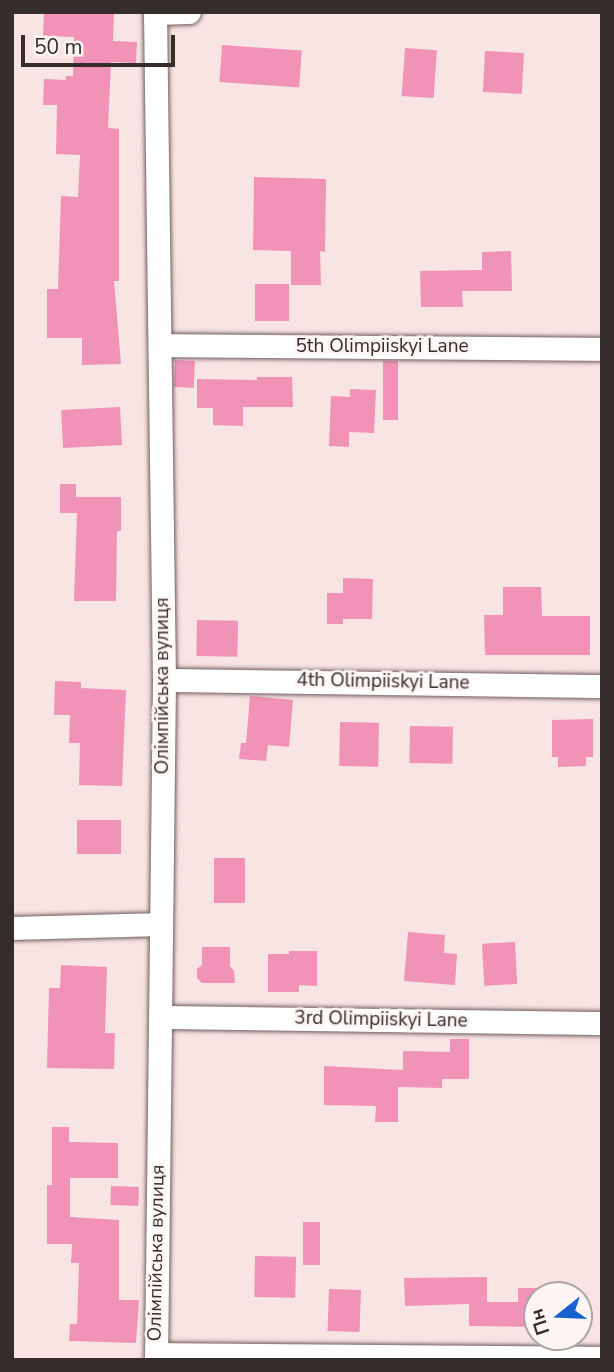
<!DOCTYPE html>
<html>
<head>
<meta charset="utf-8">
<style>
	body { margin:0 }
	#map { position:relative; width:614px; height:1372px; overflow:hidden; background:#f8e4e3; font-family:"Nunito Sans",sans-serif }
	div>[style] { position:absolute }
	.building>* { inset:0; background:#f093b6; transform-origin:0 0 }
	.roads { filter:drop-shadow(0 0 2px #705e5e) drop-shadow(0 0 2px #705e5e) }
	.minor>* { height:23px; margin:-11.5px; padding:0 11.5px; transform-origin:11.5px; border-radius:11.5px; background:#fff }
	span { translate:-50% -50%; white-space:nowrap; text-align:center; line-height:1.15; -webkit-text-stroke:5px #fdf4f4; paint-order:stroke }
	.street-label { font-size:19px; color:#342d2c }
	.frame { position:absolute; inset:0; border:14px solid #342d2c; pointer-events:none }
	.north { position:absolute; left:523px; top:1281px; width:70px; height:70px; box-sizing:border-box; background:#fdf4f4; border:2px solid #ada4a4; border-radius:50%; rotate:252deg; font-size:19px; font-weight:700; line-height:28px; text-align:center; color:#342d2c }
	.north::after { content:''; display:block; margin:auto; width:24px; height:32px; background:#1762cd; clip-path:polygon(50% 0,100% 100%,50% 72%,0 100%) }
	.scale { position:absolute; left:21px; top:35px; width:154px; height:32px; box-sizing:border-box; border:4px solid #342d2c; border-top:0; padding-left:9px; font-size:21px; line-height:24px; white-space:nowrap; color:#342d2c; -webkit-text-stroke:5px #fdf4f4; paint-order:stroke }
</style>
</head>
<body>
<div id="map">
	<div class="building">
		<i style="clip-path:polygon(44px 12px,114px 12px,113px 41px,137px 42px,136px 63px,111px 62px,108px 128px,119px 129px,119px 281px,114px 281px,121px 364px,82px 365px,82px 338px,47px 338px,47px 289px,58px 289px,61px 196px,78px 197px,80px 155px,56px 154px,57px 105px,43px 105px,44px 79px,66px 80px,66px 76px,73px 76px,74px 37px,43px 36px)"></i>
		<i style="left:222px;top:45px;width:80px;height:37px;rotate:4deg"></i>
		<i style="left:405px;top:48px;width:32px;height:48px;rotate:4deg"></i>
		<i style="left:485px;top:51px;width:39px;height:41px;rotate:3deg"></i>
		<i style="clip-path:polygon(254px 177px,326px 179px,325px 252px,320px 251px,321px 285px,291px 285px,291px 251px,253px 250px)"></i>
		<i style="clip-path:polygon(511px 251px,512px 291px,462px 291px,463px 307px,421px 307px,420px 271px,482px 270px,482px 252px)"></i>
		<i style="left:255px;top:284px;width:34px;height:37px"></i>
		<i style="left:175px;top:360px;width:20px;height:27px;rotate:3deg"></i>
		<i style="left:383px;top:361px;width:15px;height:59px"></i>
		<i style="clip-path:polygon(257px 377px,292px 377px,293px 407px,243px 407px,243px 426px,213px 425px,213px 408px,197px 408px,197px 379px,257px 380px)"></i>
		<i style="clip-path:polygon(350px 389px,376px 390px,374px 433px,349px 432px,349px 447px,329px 446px,331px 396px,350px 397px)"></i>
		<i style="left:120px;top:407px;width:38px;height:59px;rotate:87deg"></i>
		<i style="clip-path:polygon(60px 484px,76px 484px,76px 497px,121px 497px,121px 531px,117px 531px,116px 601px,74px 601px,77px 513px,60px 513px)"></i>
		<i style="clip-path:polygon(343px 578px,373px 579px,372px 619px,343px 619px,343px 624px,327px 624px,327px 593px,343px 593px)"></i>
		<i style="clip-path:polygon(503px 587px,541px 587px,542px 616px,590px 616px,590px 655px,485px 655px,484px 615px,503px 615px)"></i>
		<i style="left:197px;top:620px;width:41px;height:36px;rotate:1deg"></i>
		<i style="clip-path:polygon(55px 681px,81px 682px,81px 688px,126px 690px,122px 786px,79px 785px,80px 743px,69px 743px,70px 715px,54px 715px)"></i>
		<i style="clip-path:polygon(250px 696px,293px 700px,289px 747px,268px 745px,266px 761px,239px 759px,241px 743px,246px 743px)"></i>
		<i style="clip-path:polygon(593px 719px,593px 757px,586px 757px,586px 766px,558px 767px,558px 757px,552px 757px,552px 720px)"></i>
		<i style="left:340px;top:722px;width:39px;height:44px;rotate:1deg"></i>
		<i style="left:410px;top:726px;width:43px;height:37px;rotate:1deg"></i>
		<i style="left:77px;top:820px;width:44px;height:34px"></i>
		<i style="left:214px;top:858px;width:31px;height:45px"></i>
		<i style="clip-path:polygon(408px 932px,445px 935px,444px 953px,457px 954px,455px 985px,404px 981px)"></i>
		<i style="left:515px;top:942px;width:42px;height:33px;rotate:87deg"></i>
		<i style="clip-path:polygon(202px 947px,230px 947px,230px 966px,234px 971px,235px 983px,202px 983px,197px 978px,197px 969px,202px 965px)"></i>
		<i style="clip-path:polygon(289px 951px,317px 951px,317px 986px,299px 985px,299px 992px,268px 992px,268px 954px,289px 954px)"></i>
		<i style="clip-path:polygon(61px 965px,107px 967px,105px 1033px,115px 1033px,114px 1069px,47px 1068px,49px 988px,60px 988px)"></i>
		<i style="clip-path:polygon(450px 1039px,469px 1039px,469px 1079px,442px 1079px,442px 1088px,398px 1087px,398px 1122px,375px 1122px,376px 1106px,324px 1105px,324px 1066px,403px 1070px,403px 1051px,450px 1052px)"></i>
		<i style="clip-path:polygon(52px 1127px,69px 1127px,69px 1142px,118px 1143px,118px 1178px,70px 1178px,70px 1217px,119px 1220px,119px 1300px,139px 1300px,136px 1343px,69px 1341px,70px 1324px,77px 1324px,79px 1263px,71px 1263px,72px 1244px,47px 1244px,47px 1185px,52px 1185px)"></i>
		<i style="left:111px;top:1186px;width:28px;height:19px;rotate:2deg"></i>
		<i style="left:303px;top:1222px;width:17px;height:43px"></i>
		<i style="left:255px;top:1256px;width:41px;height:41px;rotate:1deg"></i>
		<i style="clip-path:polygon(487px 1277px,487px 1302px,518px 1302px,518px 1288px,537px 1288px,537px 1327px,469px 1326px,469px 1304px,405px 1306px,404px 1278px)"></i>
		<i style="left:329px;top:1289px;width:32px;height:42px;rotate:2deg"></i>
	</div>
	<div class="roads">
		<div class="minor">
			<i style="left:155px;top:12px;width:668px;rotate:89.23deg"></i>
			<i style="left:164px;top:680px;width:680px;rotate:90.67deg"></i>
			<i style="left:155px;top:13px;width:34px;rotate:-2deg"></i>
			<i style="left:161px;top:345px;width:441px;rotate:0.5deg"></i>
			<i style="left:164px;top:680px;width:438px;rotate:0.8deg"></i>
			<i style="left:12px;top:928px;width:149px;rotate:-1.5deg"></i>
			<i style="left:161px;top:1017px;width:441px;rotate:0.8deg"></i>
			<i style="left:156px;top:1354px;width:446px;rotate:0.5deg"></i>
		</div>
	</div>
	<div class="street-label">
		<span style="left:382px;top:347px">5th Olimpiiskyi Lane</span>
		<span style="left:383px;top:682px;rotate:1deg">4th Olimpiiskyi Lane</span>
		<span style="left:163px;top:686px;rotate:-90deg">Олімпійська вулиця</span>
		<span style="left:381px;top:1020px;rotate:1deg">3rd Olimpiiskyi Lane</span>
		<span style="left:157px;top:1253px;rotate:-89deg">Олімпійська вулиця</span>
	</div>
	<div class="frame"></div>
	<div class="north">Пн</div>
	<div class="scale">50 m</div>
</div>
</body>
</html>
